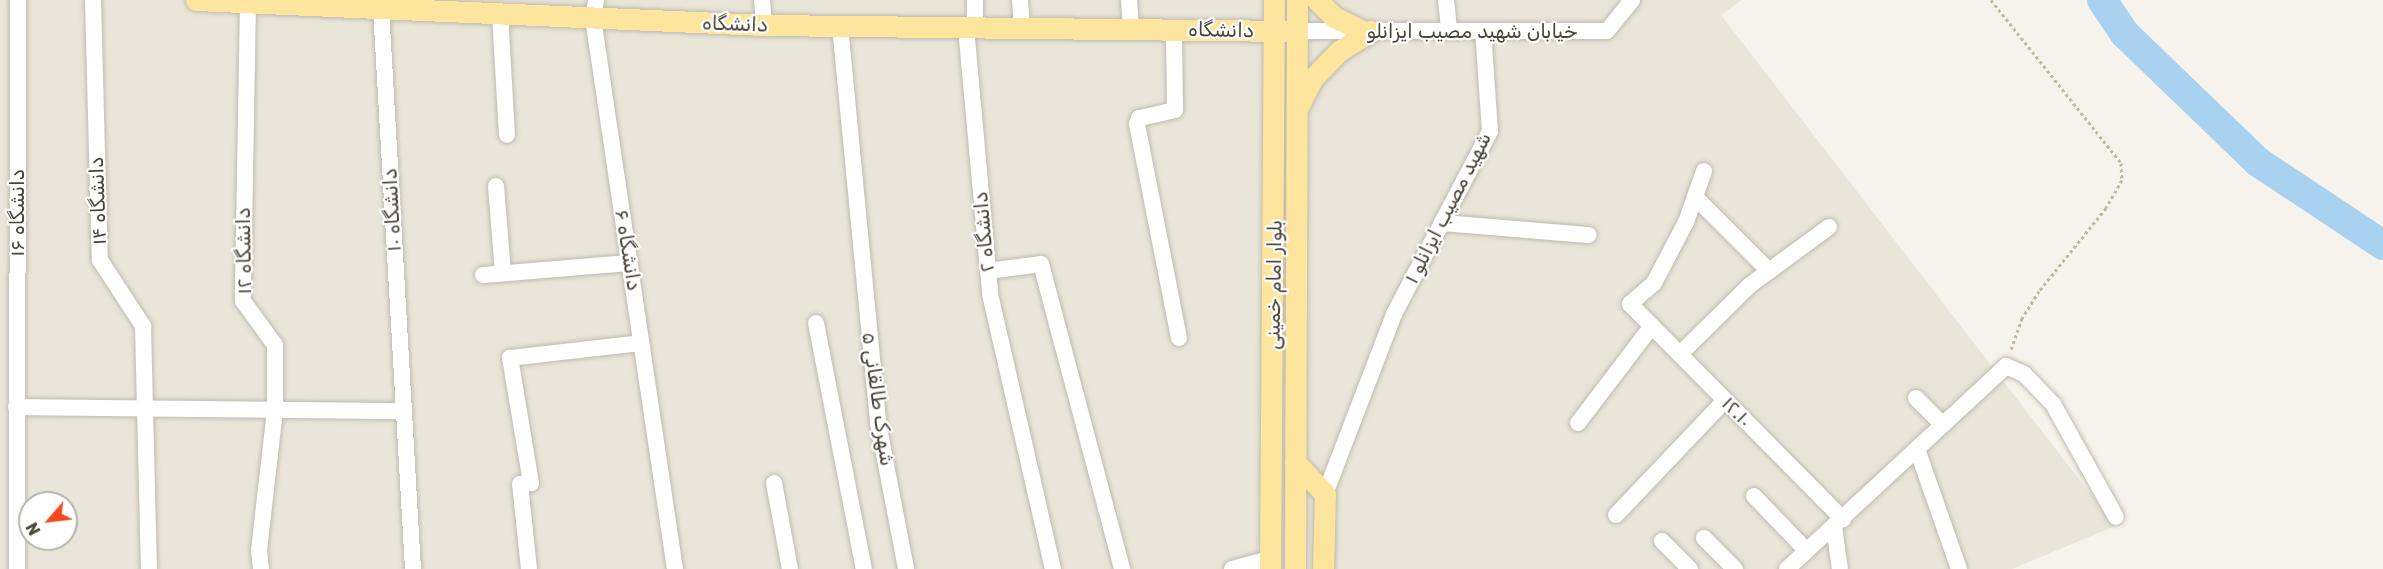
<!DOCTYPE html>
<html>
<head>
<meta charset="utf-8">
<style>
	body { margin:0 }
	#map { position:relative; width:2383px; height:569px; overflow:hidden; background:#f5f3eb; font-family:Rubik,Vazirmatn,sans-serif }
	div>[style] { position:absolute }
	.residential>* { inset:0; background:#e9e5d9 }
	.river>* { height:30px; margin:-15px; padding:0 15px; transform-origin:15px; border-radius:15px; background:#a9d1f0 }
	.path>* { height:3px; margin-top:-1.5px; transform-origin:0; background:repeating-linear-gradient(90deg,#c3b79f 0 3px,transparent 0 6px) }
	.roads { filter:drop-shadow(0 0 2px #c1bbae) drop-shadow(0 0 2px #c1bbae) }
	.minor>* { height:16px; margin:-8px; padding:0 8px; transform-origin:8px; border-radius:8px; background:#fff }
	.major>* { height:21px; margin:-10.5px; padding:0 10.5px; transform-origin:10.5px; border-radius:10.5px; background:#fde59d }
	span { translate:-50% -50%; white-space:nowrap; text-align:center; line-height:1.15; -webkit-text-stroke:4.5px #fff; paint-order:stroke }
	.street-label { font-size:20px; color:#4a4439 }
	.north { position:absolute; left:18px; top:491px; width:60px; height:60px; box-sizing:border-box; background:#fff; border:2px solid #b7b4b0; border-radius:50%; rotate:242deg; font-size:16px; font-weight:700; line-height:24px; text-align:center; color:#4a4439 }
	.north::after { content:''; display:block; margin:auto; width:21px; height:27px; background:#f84820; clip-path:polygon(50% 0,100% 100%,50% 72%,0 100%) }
</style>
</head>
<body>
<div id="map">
	<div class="residential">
		<i style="clip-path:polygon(evenodd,0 0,1742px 0,1721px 15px,2115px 526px,2012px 569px,0 569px,0 0,30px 503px,66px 503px,66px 539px,30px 539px,30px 503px)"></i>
	</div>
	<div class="river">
		<i style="left:2102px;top:0;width:40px;rotate:56deg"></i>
		<i style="left:2124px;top:33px;width:186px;rotate:43.9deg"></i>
		<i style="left:2258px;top:162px;width:150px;rotate:33.6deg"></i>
	</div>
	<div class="path">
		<i style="left:1991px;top:0;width:208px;rotate:51.4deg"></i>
		<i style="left:2121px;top:163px;width:17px;rotate:87deg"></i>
		<i style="left:2122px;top:180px;width:32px;rotate:120deg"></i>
		<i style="left:2106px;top:208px;width:107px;rotate:128.9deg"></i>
		<i style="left:2039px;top:291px;width:32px;rotate:122deg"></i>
		<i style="left:2022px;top:318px;width:36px;rotate:109deg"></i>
	</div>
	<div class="roads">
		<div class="minor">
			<i style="left:93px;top:0;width:260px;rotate:88.5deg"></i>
			<i style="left:100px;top:260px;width:79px;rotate:56.9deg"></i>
			<i style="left:143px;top:326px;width:243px;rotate:88.6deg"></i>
			<i style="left:596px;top:0;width:18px;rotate:99deg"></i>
			<i style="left:593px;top:18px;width:557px;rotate:81.54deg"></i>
			<i style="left:762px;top:0;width:25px;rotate:85deg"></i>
			<i style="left:1020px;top:0;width:28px;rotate:86deg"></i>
			<i style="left:1129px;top:0;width:29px;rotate:86deg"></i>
			<i style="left:1446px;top:0;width:31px;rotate:84deg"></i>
			<i style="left:248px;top:2px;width:299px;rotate:91deg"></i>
			<i style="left:243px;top:301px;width:54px;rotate:54deg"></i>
			<i style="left:275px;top:345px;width:65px;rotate:90deg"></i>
			<i style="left:275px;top:410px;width:141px;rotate:96.5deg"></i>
			<i style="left:259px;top:550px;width:19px;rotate:84deg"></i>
			<i style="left:381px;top:8px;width:562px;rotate:86.74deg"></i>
			<i style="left:500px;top:14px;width:121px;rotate:86.7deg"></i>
			<i style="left:840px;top:26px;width:399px;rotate:84.5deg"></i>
			<i style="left:878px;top:423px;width:149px;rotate:79.1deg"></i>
			<i style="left:966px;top:28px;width:267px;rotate:84.8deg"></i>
			<i style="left:990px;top:294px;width:282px;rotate:77.1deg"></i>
			<i style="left:975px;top:28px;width:28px;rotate:-90deg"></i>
			<i style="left:1174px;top:30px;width:80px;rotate:89.3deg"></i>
			<i style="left:1175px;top:110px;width:37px;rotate:167deg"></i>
			<i style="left:1139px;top:118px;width:6px;rotate:108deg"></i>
			<i style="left:1137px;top:124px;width:218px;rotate:78.9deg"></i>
			<i style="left:1296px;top:31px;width:311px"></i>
			<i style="left:1607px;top:31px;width:40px;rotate:-51deg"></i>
			<i style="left:1704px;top:171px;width:54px;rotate:109.4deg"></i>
			<i style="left:1686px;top:222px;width:69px;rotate:117.7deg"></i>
			<i style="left:1654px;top:283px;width:32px;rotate:139deg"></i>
			<i style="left:1630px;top:304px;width:303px;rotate:45.3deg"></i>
			<i style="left:496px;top:186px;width:87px;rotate:85.4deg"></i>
			<i style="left:1695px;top:197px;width:105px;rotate:45deg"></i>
			<i style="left:1442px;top:223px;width:147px;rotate:4.7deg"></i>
			<i style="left:988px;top:271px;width:53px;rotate:-7.5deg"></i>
			<i style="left:1041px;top:264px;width:316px;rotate:75.1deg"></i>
			<i style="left:483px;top:275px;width:147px;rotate:-4.7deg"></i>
			<i style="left:816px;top:323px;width:251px;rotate:79deg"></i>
			<i style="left:1680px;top:354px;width:98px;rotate:-44.6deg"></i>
			<i style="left:1750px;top:285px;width:98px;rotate:-36.3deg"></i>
			<i style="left:1916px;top:398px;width:38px;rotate:45deg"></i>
			<i style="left:16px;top:407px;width:388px;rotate:0.6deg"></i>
			<i style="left:1578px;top:423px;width:122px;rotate:-52.7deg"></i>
			<i style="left:1917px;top:449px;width:127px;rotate:70.7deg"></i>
			<i style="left:774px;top:483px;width:87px;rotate:79.5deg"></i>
			<i style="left:1325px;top:494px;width:193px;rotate:-69deg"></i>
			<i style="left:1394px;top:314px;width:207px;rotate:-62.3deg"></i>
			<i style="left:1490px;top:131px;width:100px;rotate:-94deg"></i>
			<i style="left:1754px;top:496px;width:76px;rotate:46.1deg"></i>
			<i style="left:1616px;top:515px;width:158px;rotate:-46.5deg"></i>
			<i style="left:1834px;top:527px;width:42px;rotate:81.9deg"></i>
			<i style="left:1704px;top:538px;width:44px;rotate:45deg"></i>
			<i style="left:1662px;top:541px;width:40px;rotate:45deg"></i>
			<i style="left:17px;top:569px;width:569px;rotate:-89.9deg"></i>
			<i style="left:529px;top:569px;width:85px;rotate:-96deg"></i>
			<i style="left:520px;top:484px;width:11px;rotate:-5deg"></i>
			<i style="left:531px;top:483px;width:127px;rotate:-99.5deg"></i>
			<i style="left:510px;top:358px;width:132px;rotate:-6.5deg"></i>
			<i style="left:1232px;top:569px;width:39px;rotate:-15deg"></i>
			<i style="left:1787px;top:569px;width:299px;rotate:-42.8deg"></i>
			<i style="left:2006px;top:366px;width:20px;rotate:24deg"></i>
			<i style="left:2024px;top:374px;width:42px;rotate:46deg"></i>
			<i style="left:2053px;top:404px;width:129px;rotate:60.9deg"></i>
		</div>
		<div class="major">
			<i style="left:196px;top:0;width:569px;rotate:2.52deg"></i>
			<i style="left:764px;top:25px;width:532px;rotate:0.65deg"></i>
			<i style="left:1317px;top:0;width:24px;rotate:45deg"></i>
			<i style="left:1334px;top:17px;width:30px;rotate:26deg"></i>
			<i style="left:1298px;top:107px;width:31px;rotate:-63deg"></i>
			<i style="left:1312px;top:79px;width:39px;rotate:-46deg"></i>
			<i style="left:1339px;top:51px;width:38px;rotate:-32deg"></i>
			<i style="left:1295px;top:462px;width:44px;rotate:46.8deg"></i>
			<i style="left:1325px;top:494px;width:75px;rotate:91.5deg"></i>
			<i style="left:1270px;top:569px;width:569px;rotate:-89.6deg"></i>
			<i style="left:1295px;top:569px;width:569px;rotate:-89.8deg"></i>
		</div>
	</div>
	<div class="street-label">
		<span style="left:735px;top:24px;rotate:2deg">دانشگاه</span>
		<span style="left:1221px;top:30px;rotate:1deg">دانشگاه</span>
		<span style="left:1472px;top:31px">خیابان شهید مصیب ایزانلو</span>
		<span style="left:98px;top:201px;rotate:-92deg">دانشگاه ۱۴</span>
		<span style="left:1448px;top:208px;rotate:-63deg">شهید مصیب ایزانلو ۱</span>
		<span style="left:392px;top:210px;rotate:-93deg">دانشگاه ۱۰</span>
		<span style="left:17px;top:213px;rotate:-90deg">دانشگاه ۱۶</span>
		<span style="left:984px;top:232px;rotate:-95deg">دانشگاه ۲</span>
		<span style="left:628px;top:250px;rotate:81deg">دانشگاه ۶</span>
		<span style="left:244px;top:251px;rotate:-91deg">دانشگاه ۱۲</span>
		<span style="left:1274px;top:285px;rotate:-89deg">بلوار امام خمینی</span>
		<span style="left:878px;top:399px;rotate:82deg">شهرک طالقانی ۵</span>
		<span style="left:1737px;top:412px;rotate:45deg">۱۲.۱۰</span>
	</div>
	<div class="north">N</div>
</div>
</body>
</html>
